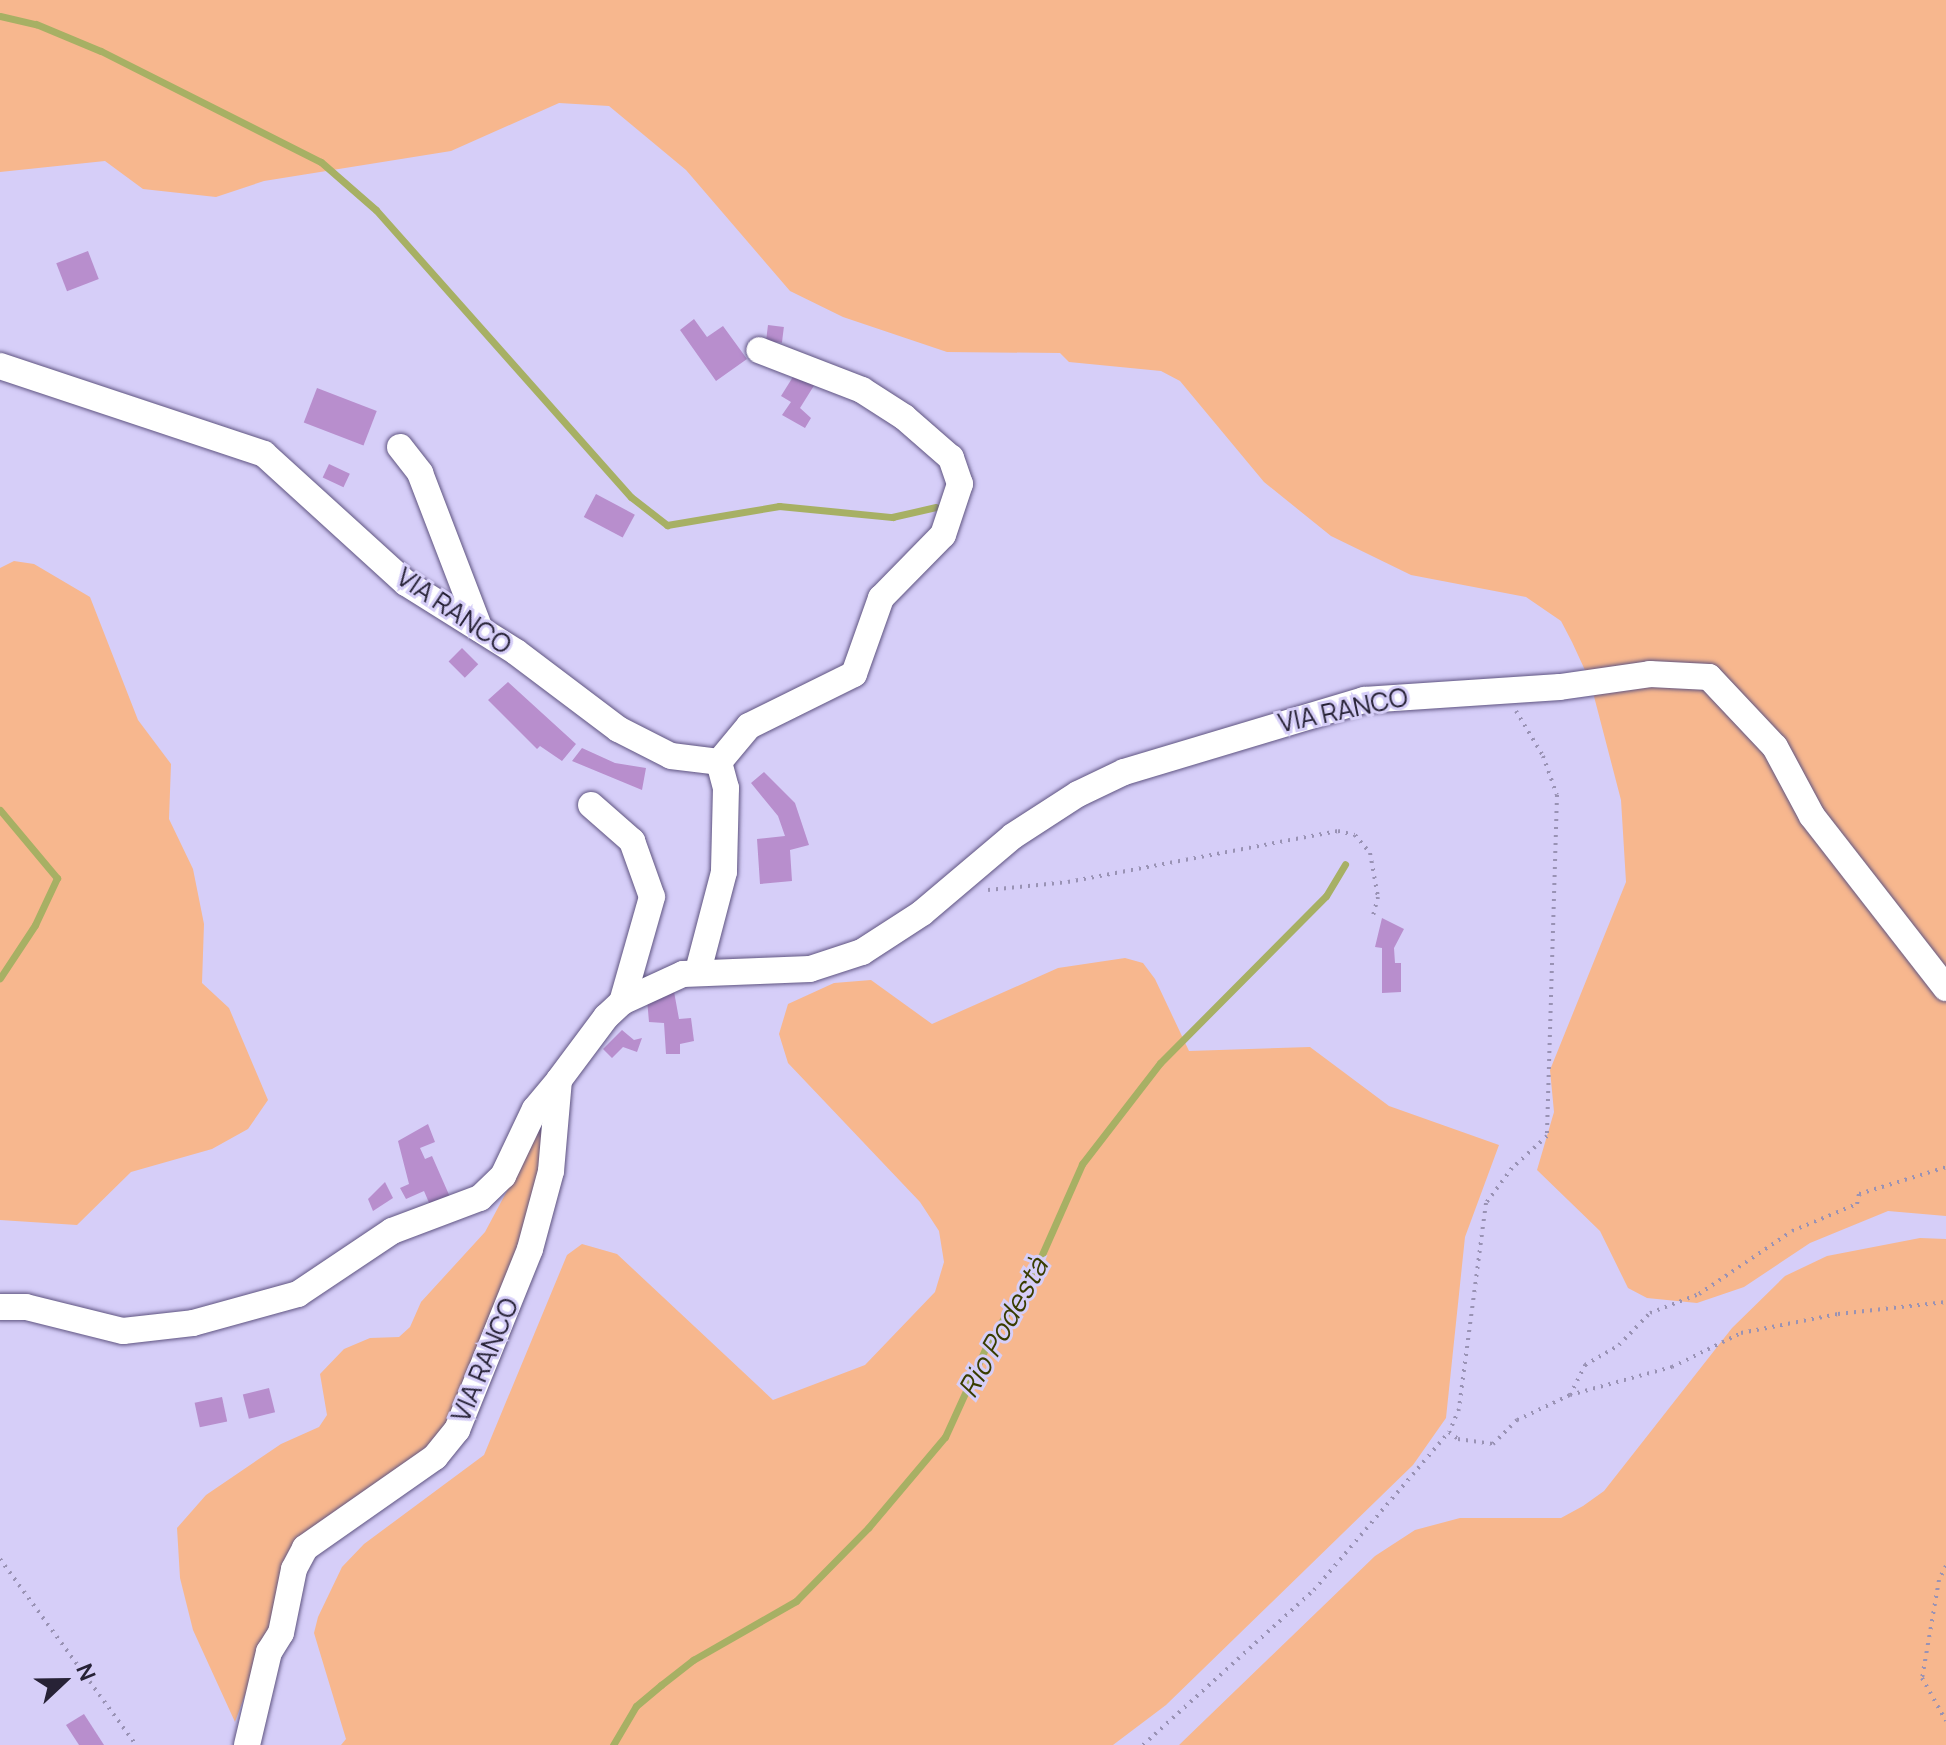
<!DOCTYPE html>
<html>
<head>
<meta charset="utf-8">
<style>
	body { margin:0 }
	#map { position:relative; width:1946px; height:1745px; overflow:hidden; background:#d6cef8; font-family:Manrope,sans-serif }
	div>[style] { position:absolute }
	.green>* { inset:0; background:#f7b78e }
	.stream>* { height:7px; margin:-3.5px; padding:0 3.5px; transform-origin:3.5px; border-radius:3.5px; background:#a7b064 }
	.building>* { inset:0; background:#b88ecd; transform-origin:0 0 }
	.path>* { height:4px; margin-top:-2px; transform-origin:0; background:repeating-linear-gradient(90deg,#9992b4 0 2px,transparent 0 8px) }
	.roads { filter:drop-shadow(0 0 2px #5f5481) drop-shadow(0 0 2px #5f5481) }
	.minor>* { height:26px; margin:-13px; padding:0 13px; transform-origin:13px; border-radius:13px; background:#fff }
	span { translate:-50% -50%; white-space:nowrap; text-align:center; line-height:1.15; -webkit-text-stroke:6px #d6cef8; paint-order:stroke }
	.street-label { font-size:26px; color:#272236 }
	.water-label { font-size:28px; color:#393d00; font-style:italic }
	.north { position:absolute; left:24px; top:1641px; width:80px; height:80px; -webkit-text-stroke:6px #d6cef8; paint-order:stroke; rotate:68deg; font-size:22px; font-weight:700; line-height:32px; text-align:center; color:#272236 }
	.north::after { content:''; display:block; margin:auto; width:28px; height:36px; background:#272236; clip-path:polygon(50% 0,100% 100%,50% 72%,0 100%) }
</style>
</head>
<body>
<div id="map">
	<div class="green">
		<i style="clip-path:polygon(0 0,1946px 0,1946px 1216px,1888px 1211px,1810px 1243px,1744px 1287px,1697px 1303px,1647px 1298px,1628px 1288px,1600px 1231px,1537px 1170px,1554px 1112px,1550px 1070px,1626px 882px,1621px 800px,1590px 681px,1572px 642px,1561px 621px,1526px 597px,1411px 575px,1331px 536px,1264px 482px,1180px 381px,1161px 371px,1069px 362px,1060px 353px,947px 352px,843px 317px,790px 291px,686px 170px,609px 106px,559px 103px,451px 151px,264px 181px,216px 197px,143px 189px,105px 161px,0 172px)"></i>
		<i style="clip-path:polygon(14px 561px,34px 564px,90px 597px,138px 720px,171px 764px,169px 819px,193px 869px,204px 924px,202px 983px,229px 1008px,268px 1100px,248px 1129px,212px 1149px,131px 1172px,77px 1225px,0 1220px,0 568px)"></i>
		<i style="clip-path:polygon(1125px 958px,1143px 963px,1155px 979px,1189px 1051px,1310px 1047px,1389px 1106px,1499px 1145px,1465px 1237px,1446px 1418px,1413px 1465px,1166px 1705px,1113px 1745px,341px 1745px,346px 1739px,314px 1633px,318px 1617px,342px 1567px,364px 1544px,484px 1455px,567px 1255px,582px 1244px,617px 1254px,773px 1400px,865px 1365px,935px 1292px,944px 1262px,939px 1231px,920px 1202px,788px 1063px,779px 1034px,788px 1004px,834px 983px,871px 980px,932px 1024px,1058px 968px)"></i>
		<i style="clip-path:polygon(547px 1116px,538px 1198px,461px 1401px,434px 1445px,302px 1540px,235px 1722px,193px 1630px,180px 1578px,177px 1528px,206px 1495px,281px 1444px,319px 1427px,327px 1415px,320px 1374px,344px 1349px,370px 1338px,399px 1337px,410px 1327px,421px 1302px,485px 1232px)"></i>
		<i style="clip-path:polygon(1920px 1238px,1946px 1239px,1946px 1745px,1179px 1745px,1375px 1556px,1415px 1530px,1460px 1518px,1561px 1518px,1583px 1506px,1604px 1491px,1732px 1328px,1785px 1276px,1827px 1256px)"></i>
	</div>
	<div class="stream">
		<i style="left:0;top:16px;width:37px;rotate:13deg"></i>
		<i style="left:36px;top:24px;width:70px;rotate:22.6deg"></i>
		<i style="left:101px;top:51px;width:246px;rotate:26.8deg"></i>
		<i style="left:321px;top:162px;width:73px;rotate:41.1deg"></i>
		<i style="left:376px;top:210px;width:384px;rotate:48.4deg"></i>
		<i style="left:631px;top:497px;width:46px;rotate:37.9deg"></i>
		<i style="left:667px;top:525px;width:114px;rotate:-9.6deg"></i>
		<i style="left:779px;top:506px;width:114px;rotate:5.6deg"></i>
		<i style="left:892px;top:517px;width:45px;rotate:-12.8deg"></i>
		<i style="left:0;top:810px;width:89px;rotate:50deg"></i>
		<i style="left:57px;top:878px;width:52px;rotate:115.1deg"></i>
		<i style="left:35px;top:925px;width:64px;rotate:123.4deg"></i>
		<i style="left:613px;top:1745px;width:45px;rotate:-59.5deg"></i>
		<i style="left:636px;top:1706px;width:33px;rotate:-40deg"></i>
		<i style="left:661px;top:1685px;width:41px;rotate:-38deg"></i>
		<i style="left:693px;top:1660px;width:119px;rotate:-29.8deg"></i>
		<i style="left:796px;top:1601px;width:103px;rotate:-45.4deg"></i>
		<i style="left:868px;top:1528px;width:119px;rotate:-49.8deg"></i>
		<i style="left:945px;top:1437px;width:99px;rotate:-65.5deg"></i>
		<i style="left:986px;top:1347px;width:103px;rotate:-58.5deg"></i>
		<i style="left:1040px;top:1259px;width:104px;rotate:-66.1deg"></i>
		<i style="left:1082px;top:1164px;width:128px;rotate:-52.3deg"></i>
		<i style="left:1160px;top:1063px;width:235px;rotate:-45.2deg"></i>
		<i style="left:1326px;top:896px;width:37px;rotate:-59deg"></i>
	</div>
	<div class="building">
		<i style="left:88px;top:251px;width:30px;height:34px;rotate:69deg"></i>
		<i style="clip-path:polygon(694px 319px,707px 337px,723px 326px,747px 359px,716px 381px,680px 330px)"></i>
		<i style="left:768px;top:325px;width:16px;height:16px;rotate:7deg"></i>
		<i style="clip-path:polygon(796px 372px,815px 384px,800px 408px,811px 418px,805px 428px,782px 415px,791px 402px,781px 396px)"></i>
		<i style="left:317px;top:388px;width:64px;height:37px;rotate:21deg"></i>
		<i style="left:329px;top:464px;width:23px;height:15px;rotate:25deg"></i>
		<i style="left:596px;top:494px;width:44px;height:26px;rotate:28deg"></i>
		<i style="left:462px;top:648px;width:23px;height:19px;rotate:45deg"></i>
		<i style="clip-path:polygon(508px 682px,576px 744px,562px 761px,540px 746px,537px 749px,488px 700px)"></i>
		<i style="clip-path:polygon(582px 748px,615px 763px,646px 768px,642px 790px,572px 761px)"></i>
		<i style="clip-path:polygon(764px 772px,795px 803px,809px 845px,790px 850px,792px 881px,760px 884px,757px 839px,785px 836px,778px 816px,751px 783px)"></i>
		<i style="clip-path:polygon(1382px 918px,1404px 929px,1394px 948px,1395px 963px,1401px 963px,1401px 992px,1382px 993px,1382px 948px,1375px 947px)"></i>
		<i style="clip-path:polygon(673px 986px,679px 1019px,691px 1018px,694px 1041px,680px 1044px,680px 1054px,666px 1054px,664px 1023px,649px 1022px,647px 999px)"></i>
		<i style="clip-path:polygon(622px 1030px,634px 1040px,642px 1038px,637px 1052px,623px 1047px,612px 1058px,603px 1049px)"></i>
		<i style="clip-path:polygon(428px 1124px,435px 1142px,420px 1148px,425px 1159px,432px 1156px,450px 1197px,430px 1205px,424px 1191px,406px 1199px,400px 1188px,409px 1184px,398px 1141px)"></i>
		<i style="clip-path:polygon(385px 1182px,393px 1198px,373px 1211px,368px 1199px)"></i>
		<i style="left:269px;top:1388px;width:25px;height:27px;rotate:76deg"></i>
		<i style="left:222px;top:1397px;width:25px;height:28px;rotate:78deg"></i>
		<i style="clip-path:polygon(84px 1714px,104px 1745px,79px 1745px,66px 1725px)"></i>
	</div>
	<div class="path">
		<i style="left:1516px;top:711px;width:52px;rotate:59deg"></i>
		<i style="left:1543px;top:756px;width:41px;rotate:70.3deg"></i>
		<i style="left:1557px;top:795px;width:341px;rotate:91.7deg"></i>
		<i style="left:1547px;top:1136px;width:47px;rotate:137.6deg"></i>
		<i style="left:1512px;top:1168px;width:44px;rotate:126.6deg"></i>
		<i style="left:1486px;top:1203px;width:208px;rotate:97.5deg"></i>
		<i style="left:1459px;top:1409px;width:25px;rotate:113deg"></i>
		<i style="left:1449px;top:1432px;width:11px;rotate:38deg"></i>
		<i style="left:1458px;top:1439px;width:35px;rotate:8deg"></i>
		<i style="left:1493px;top:1444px;width:34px;rotate:-45deg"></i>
		<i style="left:1517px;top:1420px;width:59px;rotate:-25.3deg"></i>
		<i style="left:1570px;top:1395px;width:106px;rotate:-15.4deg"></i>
		<i style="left:1672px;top:1367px;width:77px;rotate:-26.2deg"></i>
		<i style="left:1741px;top:1333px;width:99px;rotate:-11.1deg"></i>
		<i style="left:1838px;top:1314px;width:109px;rotate:-6.3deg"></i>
		<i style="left:988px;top:890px;width:80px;rotate:-5.7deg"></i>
		<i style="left:1068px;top:882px;width:275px;rotate:-10.7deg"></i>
		<i style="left:1338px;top:831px;width:17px;rotate:13deg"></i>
		<i style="left:1355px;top:835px;width:23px;rotate:50deg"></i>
		<i style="left:1370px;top:853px;width:45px;rotate:79.7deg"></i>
		<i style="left:1378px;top:897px;width:23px;rotate:105deg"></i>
		<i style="left:1570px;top:1395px;width:34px;rotate:-63deg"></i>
		<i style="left:1585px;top:1365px;width:39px;rotate:-30deg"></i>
		<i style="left:1619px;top:1345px;width:45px;rotate:-45.9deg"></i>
		<i style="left:1650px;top:1313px;width:53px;rotate:-21.2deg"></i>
		<i style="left:1699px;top:1294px;width:112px;rotate:-34.1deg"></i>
		<i style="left:1792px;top:1231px;width:70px;rotate:-22.6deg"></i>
		<i style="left:1857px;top:1204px;width:10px;rotate:-79deg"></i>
		<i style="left:1859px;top:1194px;width:91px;rotate:-17.2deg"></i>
		<i style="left:0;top:1559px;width:230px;rotate:53.8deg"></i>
		<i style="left:1946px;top:1566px;width:16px;rotate:117deg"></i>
		<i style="left:1939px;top:1580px;width:99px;rotate:99.8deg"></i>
		<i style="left:1922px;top:1678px;width:49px;rotate:60.8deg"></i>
		<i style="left:1143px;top:1745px;width:231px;rotate:-42.2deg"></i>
		<i style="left:1314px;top:1590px;width:208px;rotate:-49.5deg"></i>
	</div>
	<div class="roads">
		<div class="minor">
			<i style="left:0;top:366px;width:278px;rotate:18.4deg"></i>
			<i style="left:264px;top:454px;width:192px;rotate:42.3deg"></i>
			<i style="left:406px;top:583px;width:130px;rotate:32.1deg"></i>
			<i style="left:516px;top:652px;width:128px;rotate:37deg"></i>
			<i style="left:618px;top:729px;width:59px;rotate:27deg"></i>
			<i style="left:671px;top:756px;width:48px;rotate:7.1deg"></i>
			<i style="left:719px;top:762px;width:27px;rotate:75deg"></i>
			<i style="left:726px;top:788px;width:84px;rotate:91.4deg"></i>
			<i style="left:724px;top:872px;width:102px;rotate:104.7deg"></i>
			<i style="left:400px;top:447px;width:33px;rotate:52deg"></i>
			<i style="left:420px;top:473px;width:167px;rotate:69deg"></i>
			<i style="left:719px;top:762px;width:47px;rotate:-50.2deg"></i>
			<i style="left:749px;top:726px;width:117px;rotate:-26.3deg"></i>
			<i style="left:854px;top:674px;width:81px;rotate:-70.4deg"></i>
			<i style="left:881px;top:598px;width:88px;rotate:-45.5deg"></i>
			<i style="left:943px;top:535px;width:54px;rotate:-71.6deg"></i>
			<i style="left:960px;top:484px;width:28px;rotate:-109deg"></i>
			<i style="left:951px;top:458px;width:62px;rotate:-138.9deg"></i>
			<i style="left:904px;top:417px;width:50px;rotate:-147.3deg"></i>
			<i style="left:862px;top:390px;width:110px;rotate:-158.8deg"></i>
			<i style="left:591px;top:805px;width:55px;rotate:41.3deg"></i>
			<i style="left:632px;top:841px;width:59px;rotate:70.3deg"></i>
			<i style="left:652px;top:897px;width:109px;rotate:105.9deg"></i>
			<i style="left:0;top:1307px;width:26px"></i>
			<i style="left:26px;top:1307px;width:100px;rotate:13.9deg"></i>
			<i style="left:123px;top:1331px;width:70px;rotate:-6.5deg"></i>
			<i style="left:193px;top:1323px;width:109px;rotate:-15.4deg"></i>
			<i style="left:298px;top:1294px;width:113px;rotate:-33.8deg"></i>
			<i style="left:392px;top:1231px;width:94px;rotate:-20.6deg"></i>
			<i style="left:480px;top:1198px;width:32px;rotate:-44deg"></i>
			<i style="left:503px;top:1176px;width:74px;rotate:-64.5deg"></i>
			<i style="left:535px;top:1109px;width:38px;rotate:-50deg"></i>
			<i style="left:247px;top:1745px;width:96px;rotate:-76.7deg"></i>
			<i style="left:269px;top:1652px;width:22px;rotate:-58deg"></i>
			<i style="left:281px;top:1633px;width:65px;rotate:-78.5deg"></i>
			<i style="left:294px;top:1569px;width:24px;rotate:-62deg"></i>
			<i style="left:305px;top:1548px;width:159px;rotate:-35deg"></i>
			<i style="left:435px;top:1457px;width:35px;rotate:-51deg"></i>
			<i style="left:457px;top:1430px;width:195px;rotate:-68deg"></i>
			<i style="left:530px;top:1249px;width:81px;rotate:-74.9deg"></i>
			<i style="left:551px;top:1171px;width:91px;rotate:-85deg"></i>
			<i style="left:559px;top:1080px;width:79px;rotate:-53.3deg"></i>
			<i style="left:606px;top:1017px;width:22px;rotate:-43deg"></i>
			<i style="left:622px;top:1002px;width:67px;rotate:-24.7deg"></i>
			<i style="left:683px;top:974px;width:127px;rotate:-2.3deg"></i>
			<i style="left:810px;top:969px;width:55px;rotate:-18.1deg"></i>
			<i style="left:862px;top:952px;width:72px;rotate:-33deg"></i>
			<i style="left:922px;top:913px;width:119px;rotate:-40.2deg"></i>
			<i style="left:1013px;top:836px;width:77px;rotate:-32.9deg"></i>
			<i style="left:1078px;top:794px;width:51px;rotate:-25.6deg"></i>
			<i style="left:1124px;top:772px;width:251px;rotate:-16.7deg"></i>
			<i style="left:1364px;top:700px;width:196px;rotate:-3.8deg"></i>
			<i style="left:1560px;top:687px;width:91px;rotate:-8.2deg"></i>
			<i style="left:1650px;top:674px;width:59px;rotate:2.9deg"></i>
			<i style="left:1709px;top:677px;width:96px;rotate:46.7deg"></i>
			<i style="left:1775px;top:747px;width:78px;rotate:61.8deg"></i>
			<i style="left:1812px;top:816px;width:218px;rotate:52.1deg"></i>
		</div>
	</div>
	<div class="street-label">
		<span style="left:454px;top:611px;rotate:34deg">VIA RANCO</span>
		<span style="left:1343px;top:710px;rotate:-12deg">VIA RANCO</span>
		<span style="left:485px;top:1360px;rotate:-67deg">VIA RANCO</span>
	</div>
	<div class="water-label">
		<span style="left:1002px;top:1327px;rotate:-61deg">Rio Podestà</span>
	</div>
	<div class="north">N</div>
</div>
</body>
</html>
